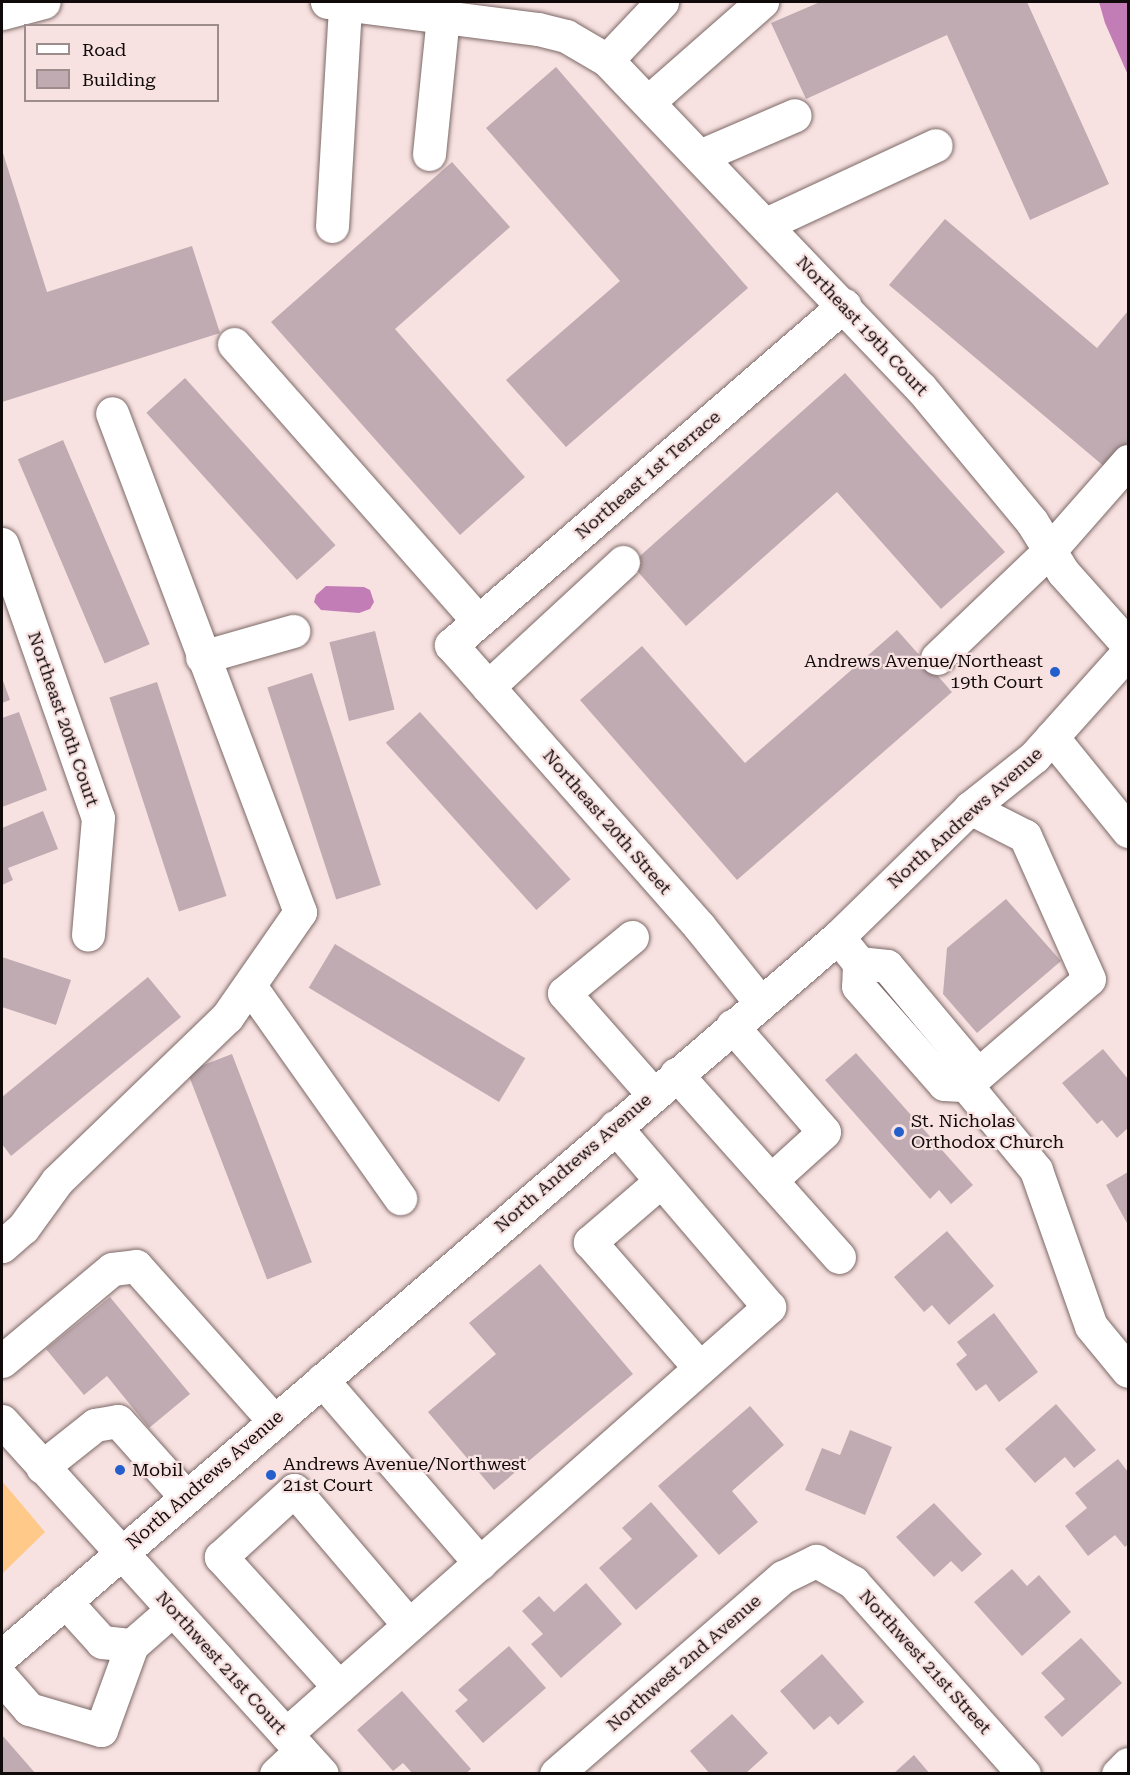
<!DOCTYPE html>
<html>
<head>
<meta charset="utf-8">
<style>
	body { margin:0 }
	#map { position:relative; width:1130px; height:1775px; overflow:hidden; background:#f8e2e1; font-family:"Roboto Serif",serif }
	div>[style] { position:absolute }
	.green>* { inset:0; background:#ffc98a }
	.water>* { inset:0; background:#c37db6 }
	.building>* { inset:0; background:#bfabb1; transform-origin:0 0 }
	.roads { filter:drop-shadow(0 0 2px #7c6967) drop-shadow(0 0 2px #7c6967) }
	.minor>* { height:33px; margin:-16.5px; padding:0 16.5px; transform-origin:16.5px; border-radius:16.5px; background:#fff }
	.major>* { height:33px; margin:-16.5px; padding:0 16.5px; transform-origin:16.5px; border-radius:16.5px; background:#fff }
	.dots>* { width:16px; height:16px; translate:-50% -50%; box-sizing:border-box; border:3px solid #f8e2e1; border-radius:50% }
	span { translate:-50% -50%; white-space:nowrap; text-align:center; line-height:1.15; -webkit-text-stroke:4.5px #f8e2e1; paint-order:stroke }
	.street-label { font-size:18px; color:#110a0a }
	.poi-label { font-size:18px; color:#110a0a }
	.right { translate:-100% -50%; text-align:right }
	.left { translate:0 -50%; text-align:left }
	.frame { position:absolute; inset:0; border:3px solid #110a0a; pointer-events:none }
	.legend { position:absolute; left:24px; top:24px; width:195px; height:78px; box-sizing:border-box; background:#f8e2e1; border:2px solid #9c8c8b; margin:0; padding:8px 10px; list-style:none; font-size:18px; color:#110a0a }
	.legend li { display:flex; align-items:center; gap:12px; height:30px }
	.legend b { width:30px; border:2px solid #9c8c8b }
</style>
</head>
<body>
<div id="map">
	<div class="green">
		<i style="clip-path:polygon(2px 1481px,45px 1532px,2px 1574px)"></i>
	</div>
	<div class="water">
		<i style="clip-path:polygon(1099px 2px,1128px 2px,1128px 75px,1105px 23px)"></i>
		<i style="clip-path:polygon(326px 586px,364px 587px,370px 590px,374px 602px,370px 609px,359px 613px,321px 610px,314px 602px,316px 595px)"></i>
	</div>
	<div class="building">
		<i style="clip-path:polygon(820px 2px,1027px 2px,1109px 184px,1030px 220px,947px 35px,806px 99px,771px 23px)"></i>
		<i style="clip-path:polygon(556px 67px,748px 288px,566px 447px,506px 380px,620px 281px,486px 128px)"></i>
		<i style="clip-path:polygon(2px 150px,47px 292px,192px 246px,220px 333px,2px 402px)"></i>
		<i style="clip-path:polygon(452px 162px,510px 227px,395px 329px,525px 477px,460px 535px,271px 322px)"></i>
		<i style="clip-path:polygon(945px 219px,1097px 348px,1128px 311px,1128px 442px,1106px 468px,889px 285px)"></i>
		<i style="clip-path:polygon(845px 373px,1005px 552px,941px 609px,837px 492px,686px 626px,631px 564px)"></i>
		<i style="left:185px;top:378px;width:225px;height:52px;rotate:48deg"></i>
		<i style="left:63px;top:440px;width:222px;height:49px;rotate:67deg"></i>
		<i style="clip-path:polygon(897px 630px,952px 692px,737px 880px,580px 700px,642px 646px,745px 763px)"></i>
		<i style="left:375px;top:631px;width:81px;height:47px;rotate:76deg"></i>
		<i style="left:312px;top:673px;width:223px;height:47px;rotate:72deg"></i>
		<i style="clip-path:polygon(2px 678px,10px 700px,2px 703px)"></i>
		<i style="left:157px;top:682px;width:225px;height:50px;rotate:72deg"></i>
		<i style="clip-path:polygon(19px 712px,47px 790px,2px 807px,2px 718px)"></i>
		<i style="left:420px;top:712px;width:225px;height:46px;rotate:48deg"></i>
		<i style="clip-path:polygon(43px 811px,58px 849px,8px 868px,13px 880px,2px 885px,2px 828px)"></i>
		<i style="clip-path:polygon(1006px 899px,1061px 961px,977px 1033px,943px 994px,947px 948px)"></i>
		<i style="left:335px;top:944px;width:222px;height:51px;rotate:31deg"></i>
		<i style="clip-path:polygon(2px 957px,71px 980px,56px 1025px,2px 1007px)"></i>
		<i style="clip-path:polygon(148px 977px,181px 1017px,11px 1156px,2px 1144px,2px 1097px)"></i>
		<i style="clip-path:polygon(1103px 1049px,1128px 1079px,1128px 1128px,1117px 1138px,1102px 1120px,1097px 1124px,1062px 1083px)"></i>
		<i style="clip-path:polygon(856px 1053px,973px 1185px,951px 1204px,939px 1190px,930px 1199px,825px 1080px)"></i>
		<i style="left:232px;top:1054px;width:223px;height:48px;rotate:69deg"></i>
		<i style="clip-path:polygon(1128px 1172px,1128px 1225px,1106px 1185px)"></i>
		<i style="clip-path:polygon(947px 1231px,994px 1286px,949px 1325px,932px 1305px,924px 1312px,894px 1277px)"></i>
		<i style="clip-path:polygon(540px 1264px,633px 1374px,494px 1490px,428px 1412px,496px 1354px,469px 1323px)"></i>
		<i style="clip-path:polygon(110px 1297px,190px 1394px,149px 1428px,107px 1376px,84px 1395px,46px 1349px)"></i>
		<i style="clip-path:polygon(994px 1313px,1038px 1372px,999px 1402px,986px 1384px,976px 1391px,956px 1364px,967px 1355px,957px 1342px)"></i>
		<i style="clip-path:polygon(1056px 1404px,1096px 1450px,1074px 1468px,1065px 1457px,1035px 1483px,1005px 1449px)"></i>
		<i style="clip-path:polygon(750px 1406px,784px 1445px,732px 1491px,758px 1522px,719px 1555px,658px 1486px)"></i>
		<i style="clip-path:polygon(850px 1430px,892px 1447px,865px 1515px,805px 1490px,822px 1448px,840px 1455px)"></i>
		<i style="clip-path:polygon(1118px 1459px,1128px 1472px,1128px 1544px,1125px 1547px,1115px 1535px,1088px 1556px,1065px 1526px,1087px 1508px,1075px 1493px)"></i>
		<i style="clip-path:polygon(651px 1502px,698px 1556px,636px 1610px,599px 1568px,632px 1539px,622px 1528px)"></i>
		<i style="clip-path:polygon(934px 1503px,982px 1554px,962px 1572px,951px 1561px,934px 1577px,896px 1537px)"></i>
		<i style="clip-path:polygon(1012px 1569px,1027px 1586px,1039px 1575px,1071px 1612px,1022px 1656px,974px 1602px)"></i>
		<i style="clip-path:polygon(586px 1583px,622px 1624px,561px 1678px,531px 1644px,543px 1634px,522px 1611px,539px 1596px,554px 1612px)"></i>
		<i style="clip-path:polygon(1081px 1638px,1122px 1683px,1062px 1737px,1044px 1717px,1065px 1699px,1041px 1673px)"></i>
		<i style="clip-path:polygon(509px 1646px,546px 1688px,483px 1743px,455px 1711px,468px 1700px,458px 1690px)"></i>
		<i style="clip-path:polygon(822px 1654px,864px 1702px,838px 1725px,830px 1716px,814px 1730px,780px 1691px)"></i>
		<i style="clip-path:polygon(402px 1691px,471px 1769px,465px 1774px,413px 1774px,403px 1763px,393px 1771px,357px 1730px)"></i>
		<i style="clip-path:polygon(732px 1714px,768px 1753px,745px 1774px,710px 1774px,690px 1751px)"></i>
		<i style="clip-path:polygon(2px 1735px,36px 1774px,2px 1774px)"></i>
		<i style="clip-path:polygon(914px 1755px,930px 1774px,893px 1774px)"></i>
	</div>
	<div class="roads">
		<div class="minor">
			<i style="left:327px;top:2px;width:213px;rotate:7.3deg"></i>
			<i style="left:538px;top:29px;width:29px;rotate:14deg"></i>
			<i style="left:566px;top:36px;width:48px;rotate:30.3deg"></i>
			<i style="left:607px;top:60px;width:453px;rotate:46.3deg"></i>
			<i style="left:920px;top:387px;width:175px;rotate:50.3deg"></i>
			<i style="left:1032px;top:522px;width:59px;rotate:58.2deg"></i>
			<i style="left:1063px;top:572px;width:98px;rotate:48.3deg"></i>
			<i style="left:2px;top:13px;width:43px;rotate:-14.7deg"></i>
			<i style="left:607px;top:60px;width:80px;rotate:-46.5deg"></i>
			<i style="left:648px;top:102px;width:152px;rotate:-41.3deg"></i>
			<i style="left:429px;top:154px;width:138px;rotate:-84.2deg"></i>
			<i style="left:700px;top:156px;width:103px;rotate:-23.3deg"></i>
			<i style="left:766px;top:224px;width:187px;rotate:-24.9deg"></i>
			<i style="left:332px;top:226px;width:222px;rotate:-86.6deg"></i>
			<i style="left:234px;top:344px;width:369px;rotate:48.6deg"></i>
			<i style="left:2px;top:544px;width:290px;rotate:70.7deg"></i>
			<i style="left:98px;top:818px;width:117px;rotate:94.9deg"></i>
			<i style="left:202px;top:657px;width:95px;rotate:-15.9deg"></i>
			<i style="left:937px;top:658px;width:155px;rotate:-43.7deg"></i>
			<i style="left:1049px;top:551px;width:120px;rotate:-48.7deg"></i>
			<i style="left:488px;top:687px;width:184px;rotate:-42.8deg"></i>
			<i style="left:1052px;top:737px;width:121px;rotate:51deg"></i>
			<i style="left:632px;top:937px;width:88px;rotate:140.5deg"></i>
			<i style="left:564px;top:993px;width:135px;rotate:48.6deg"></i>
			<i style="left:838px;top:937px;width:33px;rotate:51deg"></i>
			<i style="left:859px;top:963px;width:28px;rotate:6deg"></i>
			<i style="left:887px;top:966px;width:126px;rotate:50.1deg"></i>
			<i style="left:968px;top:1063px;width:22px;rotate:95deg"></i>
			<i style="left:966px;top:1085px;width:110px;rotate:50.5deg"></i>
			<i style="left:1036px;top:1170px;width:165px;rotate:70.6deg"></i>
			<i style="left:1091px;top:1326px;width:58px;rotate:50.6deg"></i>
			<i style="left:859px;top:963px;width:23px;rotate:92deg"></i>
			<i style="left:858px;top:986px;width:130px;rotate:48.7deg"></i>
			<i style="left:944px;top:1084px;width:22px;rotate:3deg"></i>
			<i style="left:250px;top:986px;width:260px;rotate:54.7deg"></i>
			<i style="left:760px;top:1002px;width:97px;rotate:-128.8deg"></i>
			<i style="left:699px;top:926px;width:375px;rotate:-131.4deg"></i>
			<i style="left:451px;top:645px;width:520px;rotate:-40.86deg"></i>
			<i style="left:732px;top:1026px;width:140px;rotate:49deg"></i>
			<i style="left:824px;top:1132px;width:72px;rotate:137.8deg"></i>
			<i style="left:676px;top:1074px;width:245px;rotate:48.3deg"></i>
			<i style="left:966px;top:1085px;width:162px;rotate:-40.8deg"></i>
			<i style="left:1089px;top:979px;width:157px;rotate:-114.1deg"></i>
			<i style="left:1025px;top:836px;width:62px;rotate:-153deg"></i>
			<i style="left:661px;top:1181px;width:94px;rotate:139.3deg"></i>
			<i style="left:590px;top:1242px;width:167px;rotate:48.9deg"></i>
			<i style="left:2px;top:1246px;width:28px;rotate:-41deg"></i>
			<i style="left:23px;top:1228px;width:58px;rotate:-54.1deg"></i>
			<i style="left:57px;top:1181px;width:236px;rotate:-44deg"></i>
			<i style="left:227px;top:1017px;width:128px;rotate:-55.2deg"></i>
			<i style="left:300px;top:912px;width:533px;rotate:-110.64deg"></i>
			<i style="left:2px;top:1361px;width:143px;rotate:-39.9deg"></i>
			<i style="left:112px;top:1269px;width:24px;rotate:-7deg"></i>
			<i style="left:136px;top:1266px;width:208px;rotate:48.3deg"></i>
			<i style="left:322px;top:1380px;width:242px;rotate:49.2deg"></i>
			<i style="left:2px;top:1421px;width:476px;rotate:47.8deg"></i>
			<i style="left:42px;top:1467px;width:68px;rotate:-38.4deg"></i>
			<i style="left:95px;top:1425px;width:23px;rotate:-10deg"></i>
			<i style="left:118px;top:1421px;width:102px;rotate:48.2deg"></i>
			<i style="left:65px;top:1601px;width:55px;rotate:47.9deg"></i>
			<i style="left:102px;top:1642px;width:30px;rotate:6deg"></i>
			<i style="left:2px;top:1678px;width:41px;rotate:48.9deg"></i>
			<i style="left:29px;top:1709px;width:75px;rotate:16.3deg"></i>
			<i style="left:101px;top:1730px;width:90px;rotate:-70deg"></i>
			<i style="left:132px;top:1645px;width:53px;rotate:-41.2deg"></i>
			<i style="left:339px;top:1687px;width:176px;rotate:-132.2deg"></i>
			<i style="left:221px;top:1557px;width:99px;rotate:-42.5deg"></i>
			<i style="left:294px;top:1490px;width:177px;rotate:49.6deg"></i>
			<i style="left:286px;top:1734px;width:645px;rotate:-41.48deg"></i>
			<i style="left:769px;top:1307px;width:237px;rotate:-130.5deg"></i>
			<i style="left:276px;top:1774px;width:34px;rotate:-43deg"></i>
			<i style="left:556px;top:1774px;width:301px;rotate:-41deg"></i>
			<i style="left:783px;top:1577px;width:37px;rotate:-26deg"></i>
			<i style="left:816px;top:1561px;width:43px;rotate:29.6deg"></i>
			<i style="left:853px;top:1582px;width:257px;rotate:48.3deg"></i>
			<i style="left:1118px;top:1774px;width:14px;rotate:-45deg"></i>
		</div>
		<div class="major">
			<i style="left:2px;top:1656px;width:1103px;rotate:-40.7deg"></i>
			<i style="left:838px;top:937px;width:185px;rotate:-44.3deg"></i>
			<i style="left:970px;top:808px;width:82px;rotate:-38.6deg"></i>
			<i style="left:1034px;top:757px;width:141px;rotate:-48.2deg"></i>
		</div>
	</div>
	<div class="dots">
		<i style="left:1055px;top:672px;background:#245fcc"></i>
		<i style="left:899px;top:1132px;background:#245fcc"></i>
		<i style="left:120px;top:1470px;background:#245fcc"></i>
		<i style="left:271px;top:1475px;background:#245fcc"></i>
	</div>
	<div class="street-label">
		<span style="left:862px;top:326px;rotate:47deg">Northeast 19th Court</span>
		<span style="left:648px;top:475px;rotate:-41deg">Northeast 1st Terrace</span>
		<span style="left:63px;top:719px;rotate:71deg">Northeast 20th Court</span>
		<span style="left:965px;top:818px;rotate:-42deg">North Andrews Avenue</span>
		<span style="left:607px;top:822px;rotate:49deg">Northeast 20th Street</span>
		<span style="left:573px;top:1163px;rotate:-41deg">North Andrews Avenue</span>
		<span style="left:205px;top:1480px;rotate:-41deg">North Andrews Avenue</span>
		<span style="left:925px;top:1662px;rotate:48deg">Northwest 21st Street</span>
		<span style="left:221px;top:1663px;rotate:48deg">Northwest 21st Court</span>
		<span style="left:684px;top:1663px;rotate:-41deg">Northwest 2nd Avenue</span>
	</div>
	<div class="poi-label">
		<span class="right" style="left:1043px;top:672px">Andrews Avenue/Northeast<br>19th Court</span>
		<span class="left" style="left:911px;top:1132px">St. Nicholas<br>Orthodox Church</span>
		<span class="left" style="left:283px;top:1475px">Andrews Avenue/Northwest<br>21st Court</span>
		<span class="left" style="left:132px;top:1470px">Mobil</span>
	</div>
	<div class="frame"></div>
	<ul class="legend">
	<li><b style="height:8px;background:#fff"></b>Road</li>
	<li><b style="height:16px;background:#bfabb1"></b>Building</li>
	</ul>
</div>
</body>
</html>
